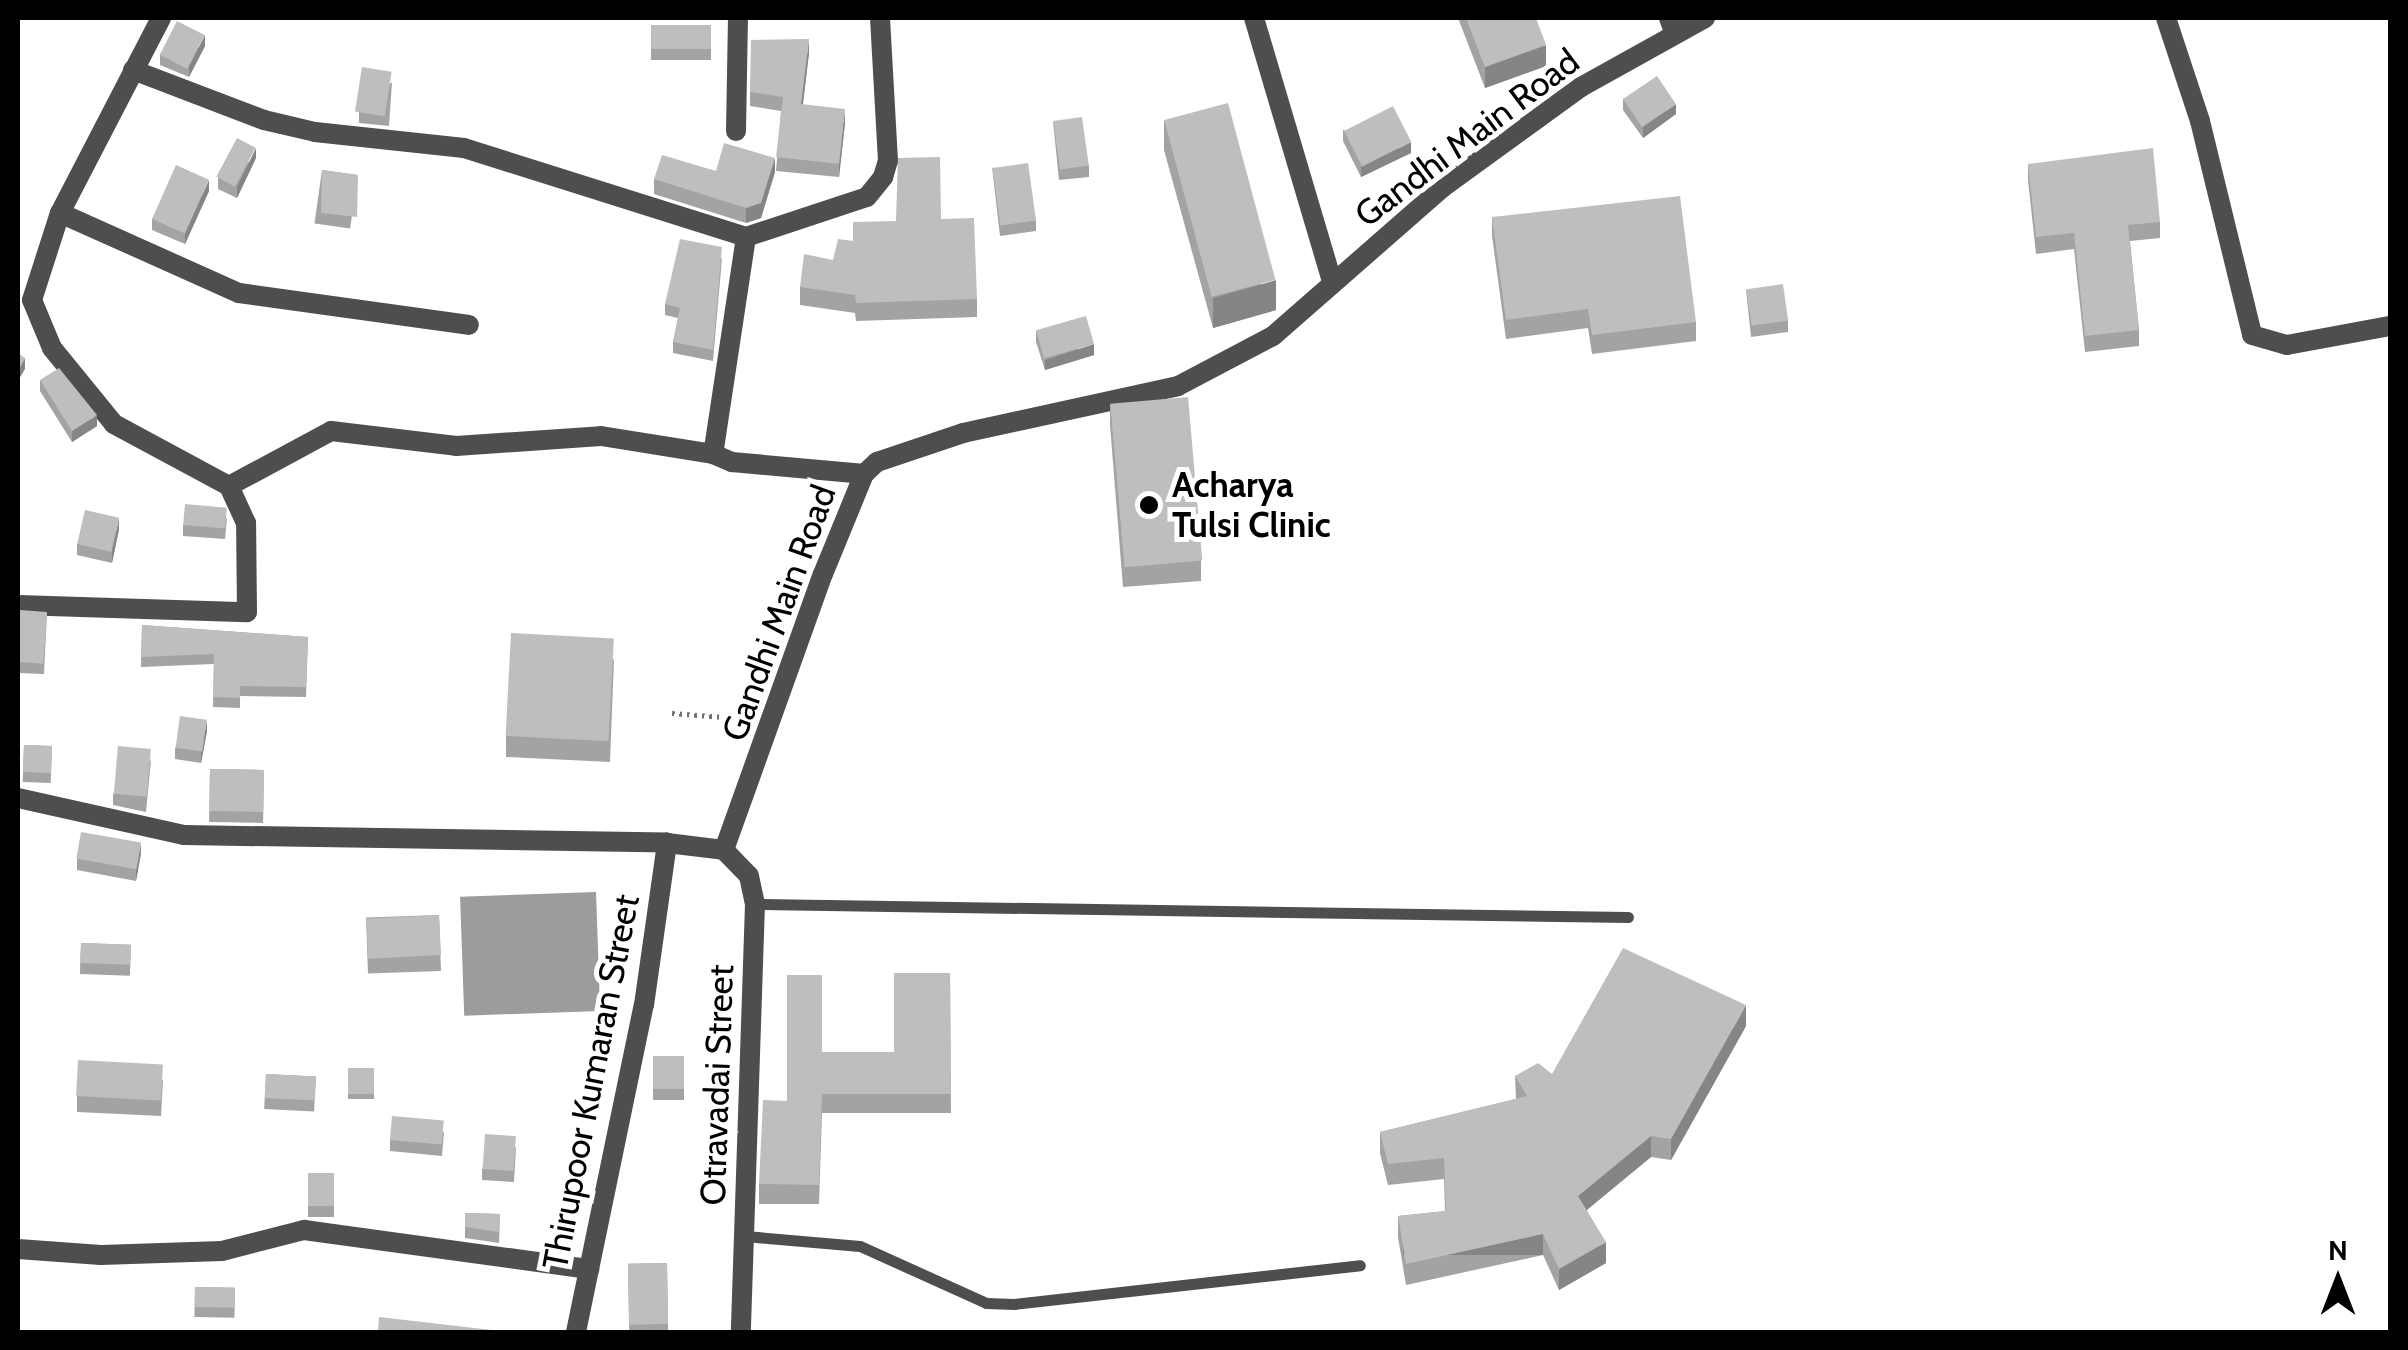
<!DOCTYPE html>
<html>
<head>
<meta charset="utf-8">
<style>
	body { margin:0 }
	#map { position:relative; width:2408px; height:1350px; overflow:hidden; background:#fff; font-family:Cabin,sans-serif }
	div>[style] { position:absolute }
	.water>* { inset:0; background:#9c9c9c; transform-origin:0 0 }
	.path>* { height:5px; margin-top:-2.5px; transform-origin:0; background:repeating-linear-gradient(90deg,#707070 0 2.5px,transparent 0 7.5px) }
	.service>* { height:11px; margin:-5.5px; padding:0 5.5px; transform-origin:5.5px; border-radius:5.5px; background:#4e4e4e }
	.minor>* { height:20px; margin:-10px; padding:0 10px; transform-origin:10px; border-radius:10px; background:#4e4e4e }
	.tertiary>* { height:20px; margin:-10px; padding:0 10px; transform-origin:10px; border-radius:10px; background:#4e4e4e }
	.wall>* { inset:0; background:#a3a3a3; transform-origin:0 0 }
	.shaded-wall>* { inset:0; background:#858585; transform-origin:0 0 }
	.building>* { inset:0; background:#bebebe; transform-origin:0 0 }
	.dots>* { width:28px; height:28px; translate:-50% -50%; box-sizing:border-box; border:5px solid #fff; border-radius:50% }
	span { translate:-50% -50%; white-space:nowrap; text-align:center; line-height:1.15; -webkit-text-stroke:10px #fff; paint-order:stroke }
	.street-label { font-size:35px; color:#000 }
	.poi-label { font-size:35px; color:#000; font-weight:700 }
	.left { translate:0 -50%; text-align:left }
	.frame { position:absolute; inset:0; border:20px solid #000; pointer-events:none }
	.north { position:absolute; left:2288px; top:1230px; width:100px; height:100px; -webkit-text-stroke:8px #fff; paint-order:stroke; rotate:0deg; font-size:28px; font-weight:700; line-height:40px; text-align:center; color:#000 }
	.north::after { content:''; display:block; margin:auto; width:35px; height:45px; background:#000; clip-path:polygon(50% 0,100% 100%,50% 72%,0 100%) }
</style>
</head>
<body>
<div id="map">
	<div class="water">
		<i style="left:596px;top:892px;width:119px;height:136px;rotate:88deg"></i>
	</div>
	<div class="path">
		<i style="left:672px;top:713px;width:77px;rotate:4.5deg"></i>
	</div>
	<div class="service">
		<i style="left:755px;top:904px;width:873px;rotate:0.85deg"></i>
		<i style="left:745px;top:1236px;width:115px;rotate:5deg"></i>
		<i style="left:860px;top:1246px;width:138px;rotate:24.3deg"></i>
		<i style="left:986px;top:1303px;width:28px;rotate:2deg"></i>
		<i style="left:1014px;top:1304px;width:348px;rotate:-6.4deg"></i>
	</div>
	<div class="minor">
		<i style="left:1254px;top:18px;width:277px;rotate:73.5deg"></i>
		<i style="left:1669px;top:18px;width:15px;rotate:70deg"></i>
		<i style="left:2166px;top:18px;width:108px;rotate:71.7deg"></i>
		<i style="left:2200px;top:121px;width:220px;rotate:76.3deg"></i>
		<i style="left:2252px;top:335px;width:36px;rotate:16deg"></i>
		<i style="left:2287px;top:345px;width:105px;rotate:-10.5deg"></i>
		<i style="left:133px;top:70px;width:140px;rotate:20.9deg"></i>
		<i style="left:264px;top:120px;width:52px;rotate:13.2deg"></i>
		<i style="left:315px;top:132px;width:150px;rotate:6.1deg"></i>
		<i style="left:464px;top:148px;width:296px;rotate:17.5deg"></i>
		<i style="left:746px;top:237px;width:127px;rotate:-18.3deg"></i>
		<i style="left:867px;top:197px;width:26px;rotate:-51deg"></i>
		<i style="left:883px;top:177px;width:17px;rotate:-73deg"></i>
		<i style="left:888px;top:161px;width:143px;rotate:-93.2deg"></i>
		<i style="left:736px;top:131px;width:113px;rotate:-89deg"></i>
		<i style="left:60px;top:213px;width:196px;rotate:24.1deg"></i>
		<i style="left:239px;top:293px;width:232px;rotate:7.9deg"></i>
		<i style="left:746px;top:237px;width:219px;rotate:98.6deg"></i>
		<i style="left:713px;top:454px;width:21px;rotate:23deg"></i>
		<i style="left:732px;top:462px;width:133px;rotate:5.2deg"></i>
		<i style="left:229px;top:486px;width:116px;rotate:-28.3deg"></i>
		<i style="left:331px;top:431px;width:126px;rotate:6.8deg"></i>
		<i style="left:456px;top:446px;width:145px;rotate:-3.9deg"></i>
		<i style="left:601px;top:436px;width:113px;rotate:9.1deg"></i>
		<i style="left:18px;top:605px;width:229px;rotate:1.8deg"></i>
		<i style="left:247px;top:612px;width:89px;rotate:-90.6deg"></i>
		<i style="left:246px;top:523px;width:41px;rotate:-114.7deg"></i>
		<i style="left:229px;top:486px;width:131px;rotate:-151.7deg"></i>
		<i style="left:114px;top:424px;width:98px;rotate:-129.2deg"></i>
		<i style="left:52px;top:348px;width:52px;rotate:-112.6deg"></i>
		<i style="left:32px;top:300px;width:91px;rotate:-72.2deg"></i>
		<i style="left:60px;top:213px;width:220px;rotate:-62.6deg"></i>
		<i style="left:18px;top:1249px;width:83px;rotate:4.1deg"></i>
		<i style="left:101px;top:1255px;width:121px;rotate:-1.9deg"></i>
		<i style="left:222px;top:1251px;width:85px;rotate:-14.4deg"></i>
		<i style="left:304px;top:1230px;width:288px;rotate:7.8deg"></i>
		<i style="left:576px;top:1332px;width:334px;rotate:-78.3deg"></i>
		<i style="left:644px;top:1005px;width:164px;rotate:-81.9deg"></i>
	</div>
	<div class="tertiary">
		<i style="left:18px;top:798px;width:170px;rotate:12.6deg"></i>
		<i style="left:184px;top:835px;width:483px;rotate:0.9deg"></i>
		<i style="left:667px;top:843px;width:57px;rotate:7deg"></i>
		<i style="left:724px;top:850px;width:293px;rotate:-70.3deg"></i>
		<i style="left:823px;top:574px;width:108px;rotate:-67.7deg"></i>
		<i style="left:864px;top:474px;width:18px;rotate:-43deg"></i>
		<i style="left:877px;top:462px;width:91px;rotate:-18.6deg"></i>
		<i style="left:963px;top:433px;width:220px;rotate:-12.3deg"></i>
		<i style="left:1178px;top:386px;width:107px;rotate:-27.8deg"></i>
		<i style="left:1273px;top:336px;width:225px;rotate:-41.2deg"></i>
		<i style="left:1442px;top:188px;width:172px;rotate:-36deg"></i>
		<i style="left:1581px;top:87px;width:142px;rotate:-29.1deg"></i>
		<i style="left:724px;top:850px;width:36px;rotate:46deg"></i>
		<i style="left:749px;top:876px;width:29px;rotate:78deg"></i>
		<i style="left:755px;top:904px;width:428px;rotate:91.9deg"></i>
	</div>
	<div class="wall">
		<i style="clip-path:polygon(1458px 18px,1536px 18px,1546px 66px,1485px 88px)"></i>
		<i style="left:711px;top:25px;width:35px;height:60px;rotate:90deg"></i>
		<i style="clip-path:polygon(205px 46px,189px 77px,160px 65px,160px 55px)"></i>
		<i style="clip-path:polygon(809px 53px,803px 105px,845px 123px,839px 177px,776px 171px,781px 111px,750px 106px,750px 92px)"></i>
		<i style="clip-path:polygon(392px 82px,389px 126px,359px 123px,359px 112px)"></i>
		<i style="clip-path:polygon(1623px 99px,1676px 114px,1643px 138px,1623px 110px)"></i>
		<i style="clip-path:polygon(1164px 120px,1276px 310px,1213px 328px,1164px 150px)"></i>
		<i style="clip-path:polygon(1053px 121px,1089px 166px,1089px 177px,1059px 180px)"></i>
		<i style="clip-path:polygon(1343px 130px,1411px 153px,1361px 177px,1343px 141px)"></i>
		<i style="clip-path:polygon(256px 158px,237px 198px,218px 189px,218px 178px)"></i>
		<i style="clip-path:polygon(2028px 164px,2160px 222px,2160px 238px,2130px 241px,2139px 330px,2139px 346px,2085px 352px,2074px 249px,2036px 254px,2028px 180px)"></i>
		<i style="clip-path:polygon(992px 167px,1036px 220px,1036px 231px,1000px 236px)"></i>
		<i style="left:322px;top:170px;width:36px;height:54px;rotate:8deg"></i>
		<i style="clip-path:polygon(716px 171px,775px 172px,761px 218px,746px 223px,654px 194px,654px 179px)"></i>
		<i style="clip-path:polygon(209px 191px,185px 244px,152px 230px,152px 219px)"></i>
		<i style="clip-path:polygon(1492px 217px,1696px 322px,1696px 341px,1592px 354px,1588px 328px,1506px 339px,1492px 236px)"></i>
		<i style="clip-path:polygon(941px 219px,977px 299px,977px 317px,856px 321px,855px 313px,800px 305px,800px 287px,833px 260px,853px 241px)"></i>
		<i style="clip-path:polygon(722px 258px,713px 361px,673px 353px,673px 342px,678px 318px,665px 315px,665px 304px)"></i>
		<i style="clip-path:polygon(1746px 289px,1788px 321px,1788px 332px,1751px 337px)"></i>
		<i style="clip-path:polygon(1036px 331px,1094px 355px,1045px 370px,1036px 342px)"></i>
		<i style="clip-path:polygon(40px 380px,97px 426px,72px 442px,40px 391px)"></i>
		<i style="clip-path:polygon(1110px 404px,1201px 560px,1201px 581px,1123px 587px,1110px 425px)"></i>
		<i style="clip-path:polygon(227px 518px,225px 539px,183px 536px,183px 525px)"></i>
		<i style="clip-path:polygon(119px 529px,112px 563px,77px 555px,77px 544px)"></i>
		<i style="clip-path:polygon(47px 612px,44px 674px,18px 673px,18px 651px)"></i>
		<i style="clip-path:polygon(142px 625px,308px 637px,306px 697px,240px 696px,240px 708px,213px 707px,214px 664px,141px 667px)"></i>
		<i style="clip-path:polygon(614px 659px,610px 762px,506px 757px,506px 736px)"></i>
		<i style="clip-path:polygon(207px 731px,201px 763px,175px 759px,175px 748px)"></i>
		<i style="left:24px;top:745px;width:28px;height:37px;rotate:2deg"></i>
		<i style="clip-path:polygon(151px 760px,146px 812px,113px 805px,113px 794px)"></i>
		<i style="left:210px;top:769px;width:54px;height:53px;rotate:1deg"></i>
		<i style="clip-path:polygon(141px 853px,136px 881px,77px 870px,77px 859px)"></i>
		<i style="left:439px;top:915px;width:56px;height:73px;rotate:88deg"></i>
		<i style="left:81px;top:943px;width:50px;height:31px;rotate:2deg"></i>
		<i style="clip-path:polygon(950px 973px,951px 1113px,822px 1113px,819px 1204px,759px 1204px,759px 1184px,822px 1052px,894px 1052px)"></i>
		<i style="clip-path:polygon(1746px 1026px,1671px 1160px,1651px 1157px,1587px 1210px,1606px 1263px,1559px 1290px,1543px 1255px,1406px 1285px,1398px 1237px,1398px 1216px,1445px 1211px,1444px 1179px,1388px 1185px,1380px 1153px,1380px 1132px,1516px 1099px,1515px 1076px,1552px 1074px)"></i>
		<i style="left:653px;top:1056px;width:31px;height:44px"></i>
		<i style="left:348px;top:1068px;width:26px;height:31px"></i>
		<i style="left:266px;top:1074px;width:50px;height:35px;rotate:3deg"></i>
		<i style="clip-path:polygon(163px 1080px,161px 1116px,77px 1112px,77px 1096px)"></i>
		<i style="clip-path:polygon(444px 1132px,442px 1156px,390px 1151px,390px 1140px)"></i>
		<i style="clip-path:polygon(516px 1147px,514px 1182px,482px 1180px,482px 1169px)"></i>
		<i style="left:308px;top:1173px;width:26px;height:44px"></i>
		<i style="clip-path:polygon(465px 1213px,500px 1214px,499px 1243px,465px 1238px)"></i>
		<i style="left:667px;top:1263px;width:69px;height:39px;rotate:89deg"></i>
		<i style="left:195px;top:1287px;width:40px;height:30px;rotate:1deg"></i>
	</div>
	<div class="shaded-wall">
		<i style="clip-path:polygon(205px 35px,205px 46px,189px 77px,189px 66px)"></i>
		<i style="clip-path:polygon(809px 39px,809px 53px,801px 118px,801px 104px)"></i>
		<i style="clip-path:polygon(1546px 45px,1546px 66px,1485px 88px,1485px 67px)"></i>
		<i style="clip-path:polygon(1676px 104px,1676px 114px,1643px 138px,1643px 127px)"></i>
		<i style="clip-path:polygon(845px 109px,845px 123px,839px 177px,839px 164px)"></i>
		<i style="clip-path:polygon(1411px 142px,1411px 153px,1361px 177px,1361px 167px)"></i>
		<i style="clip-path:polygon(256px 148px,256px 158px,237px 198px,237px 187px)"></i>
		<i style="clip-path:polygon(775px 158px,775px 172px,761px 218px,746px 223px,746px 208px)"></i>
		<i style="clip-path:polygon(209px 180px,209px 191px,185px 244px,185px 233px)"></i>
		<i style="clip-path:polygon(1276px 280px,1276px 310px,1213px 328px,1213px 298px)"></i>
		<i style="clip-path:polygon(1094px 344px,1094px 355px,1045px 370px,1045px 360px)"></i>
		<i style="clip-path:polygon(25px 358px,25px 369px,18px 381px,18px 370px)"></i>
		<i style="clip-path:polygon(97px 415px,97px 426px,72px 442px,72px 431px)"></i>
		<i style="clip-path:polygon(119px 518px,119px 529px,112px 563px,112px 552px)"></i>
		<i style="clip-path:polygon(207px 720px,207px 731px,201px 763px,201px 753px)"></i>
		<i style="clip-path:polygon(141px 843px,141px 853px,136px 881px,136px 870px)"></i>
		<i style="clip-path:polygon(1746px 1005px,1746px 1026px,1671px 1160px,1671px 1139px)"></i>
		<i style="clip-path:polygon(1651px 1136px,1651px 1157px,1578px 1217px,1578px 1196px)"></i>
		<i style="left:1543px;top:1234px;width:21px;height:140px;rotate:90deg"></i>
		<i style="clip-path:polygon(1606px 1242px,1606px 1263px,1559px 1290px,1559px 1269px)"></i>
	</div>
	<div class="building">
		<i style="clip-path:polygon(1466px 18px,1536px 18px,1546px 45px,1485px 67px)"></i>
		<i style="left:177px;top:21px;width:31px;height:38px;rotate:27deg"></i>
		<i style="left:711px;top:25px;width:24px;height:60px;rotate:90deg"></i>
		<i style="clip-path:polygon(809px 39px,801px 104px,845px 109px,839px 164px,776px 157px,783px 97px,750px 92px,751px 40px)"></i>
		<i style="left:362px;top:67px;width:30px;height:45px;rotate:9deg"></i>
		<i style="left:1657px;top:76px;width:34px;height:41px;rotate:56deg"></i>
		<i style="left:1228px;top:103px;width:183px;height:66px;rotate:75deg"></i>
		<i style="left:1393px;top:106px;width:40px;height:55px;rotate:63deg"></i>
		<i style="left:1082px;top:117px;width:49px;height:29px;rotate:82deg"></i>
		<i style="left:237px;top:138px;width:21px;height:44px;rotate:28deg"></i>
		<i style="clip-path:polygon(724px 143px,775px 158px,761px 203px,746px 208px,654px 179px,662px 155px,716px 171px)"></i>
		<i style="clip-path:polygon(2153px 148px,2160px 222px,2128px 225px,2139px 330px,2085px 336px,2074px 233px,2036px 237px,2028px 164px)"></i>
		<i style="clip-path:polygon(940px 157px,941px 219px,974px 218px,977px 299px,856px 303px,855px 295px,800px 287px,804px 254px,833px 260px,838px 239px,853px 241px,853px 222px,896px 221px,898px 158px)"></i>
		<i style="left:1028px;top:163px;width:58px;height:36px;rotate:82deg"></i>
		<i style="left:176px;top:165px;width:36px;height:59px;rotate:24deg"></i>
		<i style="clip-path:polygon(322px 170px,358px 175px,357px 217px,321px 213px)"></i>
		<i style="clip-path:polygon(1680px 196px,1696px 322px,1592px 335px,1588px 309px,1506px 320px,1492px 217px)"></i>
		<i style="clip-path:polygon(680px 239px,722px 247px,713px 350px,673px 342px,680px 308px,665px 304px)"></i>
		<i style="left:1783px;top:284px;width:37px;height:37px;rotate:82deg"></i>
		<i style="left:1086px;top:316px;width:29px;height:52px;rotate:74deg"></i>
		<i style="clip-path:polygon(18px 353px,25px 358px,18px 370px)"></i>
		<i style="clip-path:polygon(59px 368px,97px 415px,72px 431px,40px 380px)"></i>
		<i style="left:1188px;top:397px;width:164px;height:78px;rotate:85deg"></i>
		<i style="left:185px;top:504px;width:42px;height:21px;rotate:5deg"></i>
		<i style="left:85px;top:510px;width:35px;height:35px;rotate:13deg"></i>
		<i style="left:20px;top:610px;width:27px;height:52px;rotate:4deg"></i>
		<i style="clip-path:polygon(142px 625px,308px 637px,306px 687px,240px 686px,240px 698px,213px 697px,214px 654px,141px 657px)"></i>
		<i style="left:511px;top:633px;width:103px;height:103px;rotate:3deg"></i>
		<i style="left:180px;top:716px;width:27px;height:32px;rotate:8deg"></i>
		<i style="left:24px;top:745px;width:28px;height:27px;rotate:2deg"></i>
		<i style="left:118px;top:746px;width:33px;height:48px;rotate:5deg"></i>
		<i style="left:210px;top:769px;width:54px;height:42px;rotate:1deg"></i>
		<i style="left:81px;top:832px;width:61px;height:27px;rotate:10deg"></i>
		<i style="left:439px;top:915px;width:40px;height:73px;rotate:87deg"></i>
		<i style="left:81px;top:943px;width:50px;height:20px;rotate:2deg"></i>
		<i style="clip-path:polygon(1623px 948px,1746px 1005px,1671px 1139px,1651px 1136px,1578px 1196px,1606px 1242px,1559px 1269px,1543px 1234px,1406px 1264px,1398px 1216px,1446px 1211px,1444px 1158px,1388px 1164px,1380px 1132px,1527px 1096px,1515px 1076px,1538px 1063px,1552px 1074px)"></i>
		<i style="clip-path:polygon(894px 973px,950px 973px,951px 1094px,822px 1094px,819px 1185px,759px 1184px,763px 1100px,787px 1101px,787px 975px,822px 975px,822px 1052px,894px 1052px)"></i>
		<i style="left:653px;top:1056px;width:31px;height:33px"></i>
		<i style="left:78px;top:1060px;width:85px;height:36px;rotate:3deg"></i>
		<i style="left:348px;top:1068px;width:26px;height:26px"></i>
		<i style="left:266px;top:1074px;width:50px;height:24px;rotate:3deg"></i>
		<i style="left:392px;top:1116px;width:52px;height:24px;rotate:5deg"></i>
		<i style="left:485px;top:1134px;width:31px;height:35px;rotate:4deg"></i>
		<i style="left:308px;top:1173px;width:26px;height:33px"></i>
		<i style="clip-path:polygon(465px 1213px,500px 1214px,499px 1232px,465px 1227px)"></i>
		<i style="left:667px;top:1263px;width:61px;height:39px;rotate:89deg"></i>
		<i style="left:195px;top:1287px;width:40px;height:20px;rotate:1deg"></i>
		<i style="clip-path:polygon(379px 1317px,492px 1330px,492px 1332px,378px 1332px)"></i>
	</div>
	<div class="dots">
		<i style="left:1149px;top:505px;background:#000"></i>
	</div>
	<div class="street-label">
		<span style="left:1467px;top:138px;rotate:-37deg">Gandhi Main Road</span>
		<span style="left:779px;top:613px;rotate:-70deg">Gandhi Main Road</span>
		<span style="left:591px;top:1082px;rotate:-79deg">Thirupoor Kumaran Street</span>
		<span style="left:717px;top:1085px;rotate:-88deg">Otravadai Street</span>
	</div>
	<div class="poi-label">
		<span class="left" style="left:1172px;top:505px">Acharya<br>Tulsi Clinic</span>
	</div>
	<div class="frame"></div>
	<div class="north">N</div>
</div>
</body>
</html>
